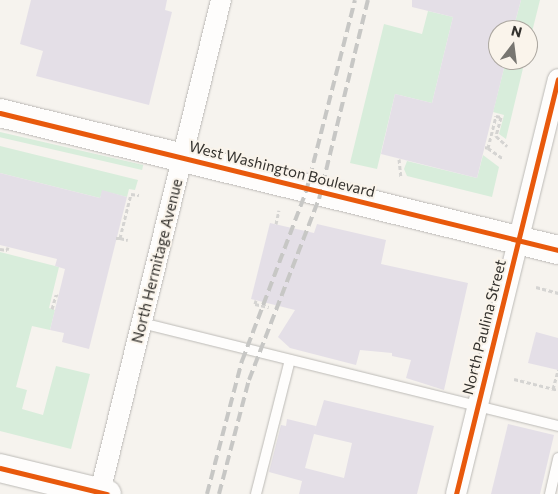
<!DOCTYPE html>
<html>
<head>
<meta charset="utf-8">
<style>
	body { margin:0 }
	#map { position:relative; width:558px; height:494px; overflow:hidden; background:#f6f3ee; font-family:Commissioner,sans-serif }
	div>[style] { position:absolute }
	.green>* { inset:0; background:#d8eddb; transform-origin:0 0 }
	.building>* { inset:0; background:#e4dfe7 }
	.path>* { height:3px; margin-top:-1.5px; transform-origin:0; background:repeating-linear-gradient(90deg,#d5d4d2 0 4px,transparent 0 6.5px) }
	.roads { filter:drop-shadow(0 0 1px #bcbab6) drop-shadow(0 0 1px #bcbab6) }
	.lane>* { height:10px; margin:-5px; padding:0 5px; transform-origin:5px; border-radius:5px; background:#fefdfc }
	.street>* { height:20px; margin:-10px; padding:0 10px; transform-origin:10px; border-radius:10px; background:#fefdfc }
	.secondary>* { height:28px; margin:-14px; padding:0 14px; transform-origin:14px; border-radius:14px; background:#fefdfc }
	.rail>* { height:4px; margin-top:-2px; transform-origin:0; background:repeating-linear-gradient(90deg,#c7c7c5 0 10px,transparent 0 15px) }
	.cycleway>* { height:5px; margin:-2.5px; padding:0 2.5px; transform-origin:2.5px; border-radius:2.5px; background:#e8590c }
	span { translate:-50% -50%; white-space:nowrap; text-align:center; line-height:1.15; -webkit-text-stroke:4px #faf4eb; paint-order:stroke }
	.street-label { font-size:15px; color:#34322e }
	.north { position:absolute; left:488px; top:20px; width:50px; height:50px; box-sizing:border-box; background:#faf4eb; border:1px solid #aba69f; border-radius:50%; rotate:15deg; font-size:14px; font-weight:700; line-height:20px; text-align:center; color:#34322e }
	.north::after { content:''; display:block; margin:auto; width:18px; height:22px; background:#787671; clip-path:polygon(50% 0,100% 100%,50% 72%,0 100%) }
</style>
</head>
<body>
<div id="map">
	<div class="green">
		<i style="clip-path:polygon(521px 0,540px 0,528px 48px,528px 30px,513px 30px)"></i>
		<i style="clip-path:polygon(428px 11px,453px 17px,432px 103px,395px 94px,377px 169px,350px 163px,384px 24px,422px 34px)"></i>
		<i style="clip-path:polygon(506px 60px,525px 60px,506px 139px,499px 134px,504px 115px,493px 112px)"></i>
		<i style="left:0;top:132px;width:147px;height:5px;rotate:13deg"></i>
		<i style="clip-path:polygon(0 146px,138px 180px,135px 190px,129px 189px,127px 197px,103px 191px,100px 198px,0 173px)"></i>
		<i style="clip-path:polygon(483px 155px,499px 167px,492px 197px,407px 176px,404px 169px,407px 161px,477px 178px)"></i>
		<i style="clip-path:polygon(0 252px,59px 267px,49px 308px,55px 310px,50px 330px,32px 326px,16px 387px,27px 390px,22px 409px,43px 415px,56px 366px,90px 374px,71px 449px,0 431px)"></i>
	</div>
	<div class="building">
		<i style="clip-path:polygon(31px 0,167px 0,165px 10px,172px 12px,149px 105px,36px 76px,43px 51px,20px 44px)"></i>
		<i style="clip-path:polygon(412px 0,521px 0,513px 30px,498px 30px,498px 60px,506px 60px,477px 178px,381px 154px,395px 94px,432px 103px,453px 17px,412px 7px)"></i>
		<i style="clip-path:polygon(0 173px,100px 198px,102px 190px,127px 197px,89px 349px,62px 342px,64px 333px,50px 330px,65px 269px,55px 266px,57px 259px,0 245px)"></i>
		<i style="clip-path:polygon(270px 223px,314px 233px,317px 224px,386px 240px,381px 264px,468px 283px,444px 390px,406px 378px,411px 360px,392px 356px,392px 353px,360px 350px,356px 365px,290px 348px,278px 337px,295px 310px,251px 299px)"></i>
		<i style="clip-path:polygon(536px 332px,558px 338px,558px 370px,528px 363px)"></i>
		<i style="clip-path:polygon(evenodd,324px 400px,434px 426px,417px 494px,299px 494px,303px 477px,302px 481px,269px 472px,281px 425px,286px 426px,287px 419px,316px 426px,314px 433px,324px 400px,314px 434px,352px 443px,344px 478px,305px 468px,314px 434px)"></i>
		<i style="clip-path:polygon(508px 424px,554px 435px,540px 494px,491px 494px)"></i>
	</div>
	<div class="path">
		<i style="left:485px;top:147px;width:3px;rotate:18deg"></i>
		<i style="left:488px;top:148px;width:33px;rotate:-76deg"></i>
		<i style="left:496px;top:116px;width:5px;rotate:11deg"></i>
		<i style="left:501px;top:117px;width:20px;rotate:105deg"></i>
		<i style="left:496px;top:136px;width:15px;rotate:42deg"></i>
		<i style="left:488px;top:148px;width:19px;rotate:35deg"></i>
		<i style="left:399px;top:159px;width:19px;rotate:84deg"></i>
		<i style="left:276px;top:224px;width:14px;rotate:-78deg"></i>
		<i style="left:116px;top:238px;width:4px"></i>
		<i style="left:120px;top:238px;width:45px;rotate:-76deg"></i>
		<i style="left:131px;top:194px;width:8px;rotate:7deg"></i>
		<i style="left:120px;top:238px;width:8px;rotate:14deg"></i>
		<i style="left:0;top:249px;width:7px;rotate:8deg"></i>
		<i style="left:7px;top:250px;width:3px;rotate:-72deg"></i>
		<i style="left:536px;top:287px;width:23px;rotate:15deg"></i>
		<i style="left:256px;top:300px;width:4px;rotate:104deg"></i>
		<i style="left:255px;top:304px;width:14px;rotate:12deg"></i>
		<i style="left:52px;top:309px;width:15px;rotate:-74deg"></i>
		<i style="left:56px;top:295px;width:2px;rotate:27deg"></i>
		<i style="left:514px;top:379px;width:45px;rotate:14deg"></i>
		<i style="left:553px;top:389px;width:20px;rotate:-75deg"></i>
	</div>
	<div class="roads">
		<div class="lane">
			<i style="left:142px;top:323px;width:429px;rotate:13.9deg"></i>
			<i style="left:256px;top:494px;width:138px;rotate:-75.8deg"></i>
			<i style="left:550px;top:494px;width:37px;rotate:-77deg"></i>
		</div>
		<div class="street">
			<i style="left:100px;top:492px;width:507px;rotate:-76.18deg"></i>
			<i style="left:456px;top:494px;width:427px;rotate:-76.2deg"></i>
		</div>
		<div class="secondary">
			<i style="left:0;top:113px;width:575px;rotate:13.79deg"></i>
			<i style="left:0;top:468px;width:110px;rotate:13.7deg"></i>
		</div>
	</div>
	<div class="rail">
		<i style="left:207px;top:494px;width:138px;rotate:-75.3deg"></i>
		<i style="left:242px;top:361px;width:181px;rotate:-69.3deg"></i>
		<i style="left:306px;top:192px;width:198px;rotate:-75.7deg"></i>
		<i style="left:219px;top:494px;width:118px;rotate:-75.3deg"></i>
		<i style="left:249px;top:380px;width:194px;rotate:-68.9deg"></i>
		<i style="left:319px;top:199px;width:205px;rotate:-76.2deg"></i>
	</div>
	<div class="cycleway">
		<i style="left:0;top:113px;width:575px;rotate:13.79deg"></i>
		<i style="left:0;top:468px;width:110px;rotate:13.7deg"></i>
		<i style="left:456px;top:494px;width:427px;rotate:-76.2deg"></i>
	</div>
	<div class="street-label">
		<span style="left:282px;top:169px;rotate:14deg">West Washington Boulevard</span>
		<span style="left:157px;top:261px;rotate:-76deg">North Hermitage Avenue</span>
		<span style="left:484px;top:327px;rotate:-76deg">North Paulina Street</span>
	</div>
	<div class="north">N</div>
</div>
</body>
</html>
